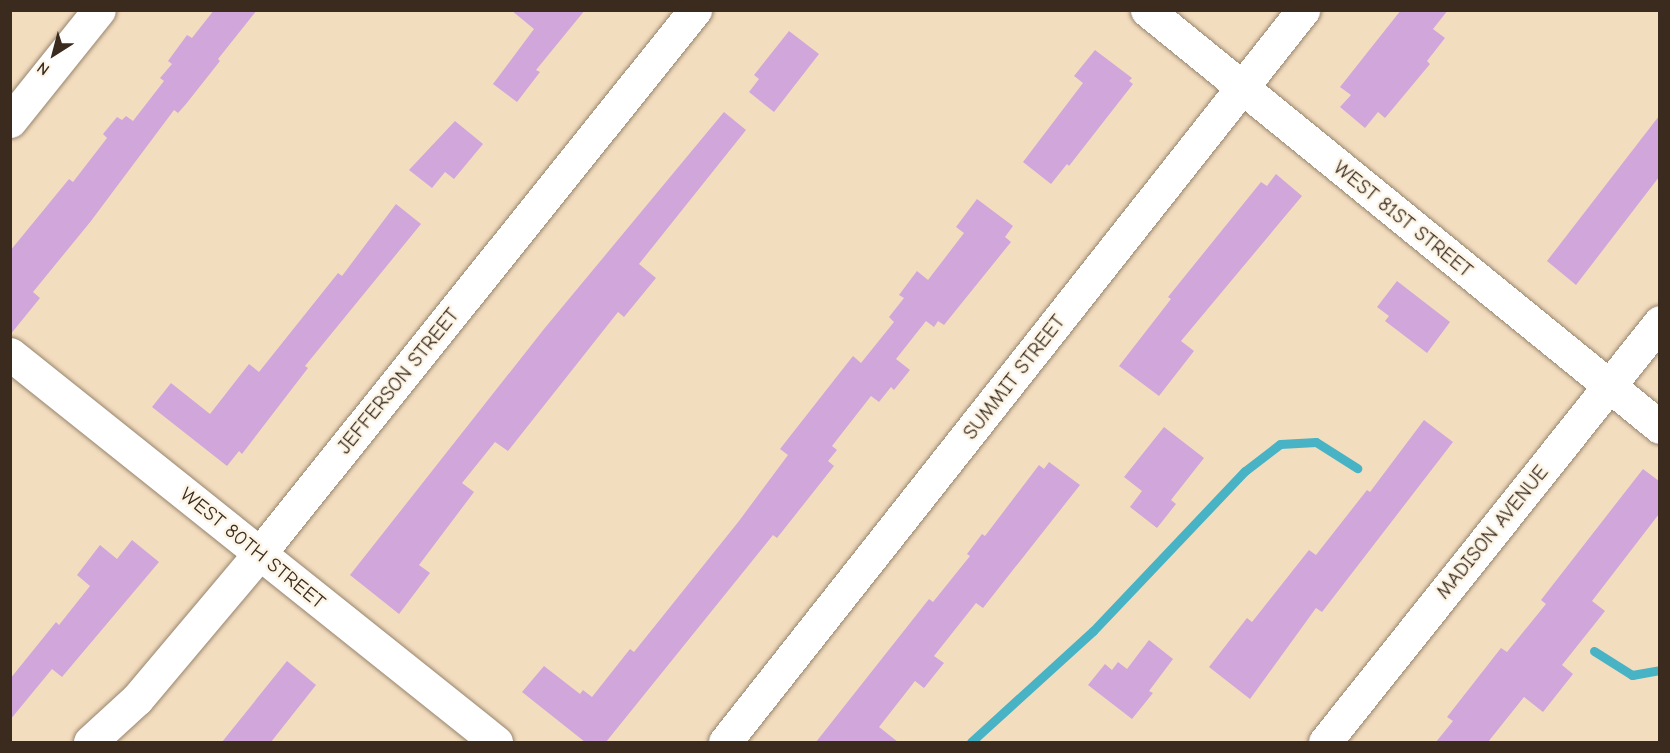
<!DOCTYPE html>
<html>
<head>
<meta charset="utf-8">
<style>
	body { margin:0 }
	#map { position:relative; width:1670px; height:753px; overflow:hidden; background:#f3ddbf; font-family:"Comic Neue",sans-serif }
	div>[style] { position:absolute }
	.stream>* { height:9px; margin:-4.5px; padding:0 4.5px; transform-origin:4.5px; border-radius:4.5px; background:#48b3c5 }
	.building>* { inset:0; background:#d1a6db }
	.roads { filter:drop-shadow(0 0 2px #97846e) drop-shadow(0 0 2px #97846e) }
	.minor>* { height:33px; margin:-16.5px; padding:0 16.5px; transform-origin:16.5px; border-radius:16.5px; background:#fff }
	span { translate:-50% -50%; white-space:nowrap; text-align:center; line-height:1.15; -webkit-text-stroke:5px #fcf5e5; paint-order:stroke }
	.street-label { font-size:20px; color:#3b2a1e }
	.frame { position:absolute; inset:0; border:12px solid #3b2a1e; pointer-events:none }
	.north { position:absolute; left:24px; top:24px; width:60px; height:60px; -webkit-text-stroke:4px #fcf5e5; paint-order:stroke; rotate:216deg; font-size:16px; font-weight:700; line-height:24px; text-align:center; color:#3b2a1e }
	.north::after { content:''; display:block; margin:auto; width:21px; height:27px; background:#3b2a1e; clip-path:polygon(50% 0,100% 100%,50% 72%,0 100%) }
</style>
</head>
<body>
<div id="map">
	<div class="stream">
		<i style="left:1594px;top:651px;width:45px;rotate:32.3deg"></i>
		<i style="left:1632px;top:675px;width:28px;rotate:-10deg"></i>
		<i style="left:971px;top:742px;width:165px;rotate:-42.3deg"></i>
		<i style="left:1093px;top:631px;width:221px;rotate:-46.5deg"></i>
		<i style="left:1245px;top:471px;width:44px;rotate:-37.6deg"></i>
		<i style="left:1280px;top:444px;width:36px;rotate:-3deg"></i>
		<i style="left:1316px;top:442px;width:49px;rotate:32.4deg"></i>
	</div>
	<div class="building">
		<i style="clip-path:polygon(214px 10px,257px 10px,218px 59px,220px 61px,186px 104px,178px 113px,174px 110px,91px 221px,33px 292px,40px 298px,10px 335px,10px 251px,69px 179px,73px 182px,107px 138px,103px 134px,117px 117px,122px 120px,126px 116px,133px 121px,164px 81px,160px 78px,172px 64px,168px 61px,187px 35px,192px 38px)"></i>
		<i style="clip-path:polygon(511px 10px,585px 10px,536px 70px,540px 72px,517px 102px,493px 84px,534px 29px)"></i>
		<i style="clip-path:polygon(1401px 10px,1448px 10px,1433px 29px,1445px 38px,1427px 61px,1430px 64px,1385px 118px,1378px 112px,1365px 128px,1340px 107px,1351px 95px,1340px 87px)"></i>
		<i style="clip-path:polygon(789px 31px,819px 54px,774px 112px,749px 92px,759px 79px,754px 75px)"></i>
		<i style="clip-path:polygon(1095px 50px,1132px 78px,1129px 81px,1133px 84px,1069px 166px,1067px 164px,1051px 184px,1023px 162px,1083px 83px,1074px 76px)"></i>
		<i style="clip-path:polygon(724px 112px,746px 130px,639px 264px,656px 278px,624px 317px,618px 312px,508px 451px,495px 442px,462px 483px,474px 492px,419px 565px,430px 573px,399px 614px,350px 575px,544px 329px)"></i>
		<i style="clip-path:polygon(1659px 116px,1659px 177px,1576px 285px,1547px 261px)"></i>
		<i style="clip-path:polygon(455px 121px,483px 144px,454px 179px,445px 172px,432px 188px,409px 170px)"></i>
		<i style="clip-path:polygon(1276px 174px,1302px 196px,1181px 341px,1194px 351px,1159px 396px,1119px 366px,1171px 299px,1168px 297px,1261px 182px,1267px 186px)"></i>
		<i style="clip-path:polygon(977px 199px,1013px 226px,1005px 237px,1011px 242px,944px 325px,938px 321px,934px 327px,926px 321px,896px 359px,910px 370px,894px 390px,891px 387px,879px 402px,871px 396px,832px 446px,837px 450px,828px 461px,834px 466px,777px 538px,773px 535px,606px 742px,585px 742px,522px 692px,544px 666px,580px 694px,583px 690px,592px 697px,630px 649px,634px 652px,739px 521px,788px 455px,780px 449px,853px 356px,861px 363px,894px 322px,889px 317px,904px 298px,899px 295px,917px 271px,928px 280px,964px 233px,956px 227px)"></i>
		<i style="clip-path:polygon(396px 204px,421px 224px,305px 366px,308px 368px,242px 454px,239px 451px,227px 466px,152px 407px,171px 383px,210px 414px,249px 364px,259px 372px,338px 273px,342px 276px)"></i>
		<i style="clip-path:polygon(1397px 281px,1450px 322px,1427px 353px,1385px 321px,1389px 316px,1377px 307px)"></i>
		<i style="clip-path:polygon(1424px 420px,1453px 442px,1322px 612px,1316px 608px,1250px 699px,1209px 667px,1247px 618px,1252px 622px,1309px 550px,1316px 555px,1367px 490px,1370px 492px)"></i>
		<i style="clip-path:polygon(1164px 427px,1204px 458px,1171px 500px,1176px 504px,1157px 528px,1130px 507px,1142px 491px,1124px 477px)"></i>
		<i style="clip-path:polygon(1049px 462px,1080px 485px,983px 608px,976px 603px,934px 656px,944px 663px,924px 688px,915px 681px,879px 727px,898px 742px,816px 742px,929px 599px,933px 602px,970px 556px,967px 554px,982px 534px,985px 536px,1039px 465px,1044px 469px)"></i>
		<i style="clip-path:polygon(1643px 469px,1659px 481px,1659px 514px,1592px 601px,1605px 611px,1562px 665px,1573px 674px,1543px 712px,1524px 697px,1488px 742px,1436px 742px,1453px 721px,1447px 717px,1501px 648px,1507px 652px,1546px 604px,1541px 600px)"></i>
		<i style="clip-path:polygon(132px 540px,159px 562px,62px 677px,52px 669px,10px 720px,10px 679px,56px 622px,59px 625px,90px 586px,77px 575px,100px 545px,117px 559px)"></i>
		<i style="clip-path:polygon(1149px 640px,1173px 659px,1149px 691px,1153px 693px,1132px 719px,1088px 685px,1105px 664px,1112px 670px,1118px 662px,1127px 669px)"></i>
		<i style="clip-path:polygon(287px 661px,316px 685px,271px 742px,222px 742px)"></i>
	</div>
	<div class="roads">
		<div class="minor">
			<i style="left:1147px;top:10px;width:661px;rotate:39.11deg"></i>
			<i style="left:10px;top:121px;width:142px;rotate:-51.3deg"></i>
			<i style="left:10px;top:354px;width:622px;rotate:38.6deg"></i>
			<i style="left:90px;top:742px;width:64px;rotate:-42.5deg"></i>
			<i style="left:137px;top:699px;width:191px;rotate:-49.9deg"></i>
			<i style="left:260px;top:553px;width:696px;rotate:-51.3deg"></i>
			<i style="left:725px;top:742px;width:933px;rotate:-51.7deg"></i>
			<i style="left:1325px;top:742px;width:537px;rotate:-51.42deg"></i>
		</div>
	</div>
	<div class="street-label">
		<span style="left:1403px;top:219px;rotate:39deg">WEST 81ST STREET</span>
		<span style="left:1014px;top:377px;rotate:-52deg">SUMMIT STREET</span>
		<span style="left:398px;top:381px;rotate:-51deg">JEFFERSON STREET</span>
		<span style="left:1492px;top:532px;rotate:-51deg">MADISON AVENUE</span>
		<span style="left:253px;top:548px;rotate:39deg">WEST 80TH STREET</span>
	</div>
	<div class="frame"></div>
	<div class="north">N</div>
</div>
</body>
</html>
